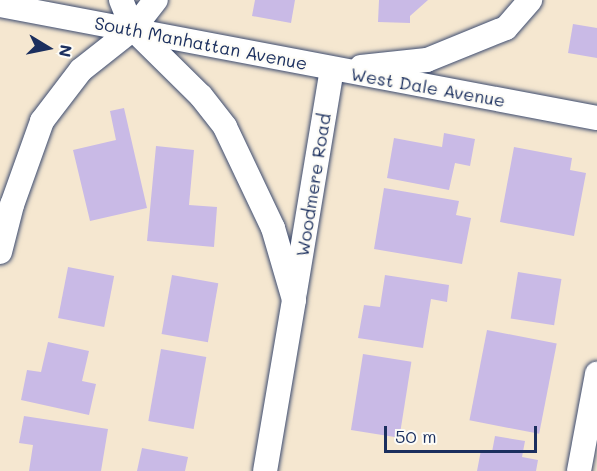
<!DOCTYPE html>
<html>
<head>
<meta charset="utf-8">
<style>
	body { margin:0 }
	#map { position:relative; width:597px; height:471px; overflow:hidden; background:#f5e7d0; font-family:Mali,sans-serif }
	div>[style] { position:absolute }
	.building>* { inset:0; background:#c9bae6; transform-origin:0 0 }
	.roads { filter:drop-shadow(0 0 2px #3c4b6f) drop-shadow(0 0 2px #3c4b6f) }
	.minor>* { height:24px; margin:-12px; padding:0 12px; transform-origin:12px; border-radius:12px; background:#fff }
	span { translate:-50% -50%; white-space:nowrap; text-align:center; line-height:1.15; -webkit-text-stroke:4.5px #fdfcf7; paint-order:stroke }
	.street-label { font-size:18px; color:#1b2f5e }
	.north { position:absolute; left:18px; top:18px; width:60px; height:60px; -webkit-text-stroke:4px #fdfcf7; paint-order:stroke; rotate:100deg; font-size:16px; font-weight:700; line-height:24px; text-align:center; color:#1b2f5e }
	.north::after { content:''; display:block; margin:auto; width:21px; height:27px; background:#1b2f5e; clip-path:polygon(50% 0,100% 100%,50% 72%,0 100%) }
	.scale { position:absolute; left:384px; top:426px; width:153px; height:27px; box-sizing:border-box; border:3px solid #1b2f5e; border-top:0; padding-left:8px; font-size:18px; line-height:21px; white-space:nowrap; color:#1b2f5e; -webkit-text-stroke:4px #fdfcf7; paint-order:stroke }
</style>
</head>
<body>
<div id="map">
	<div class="building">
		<i style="clip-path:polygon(255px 0,295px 0,291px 23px,252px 16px)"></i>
		<i style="clip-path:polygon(379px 0,428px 0,410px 16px,410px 23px,378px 22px)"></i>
		<i style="clip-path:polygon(573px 24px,597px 28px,597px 58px,568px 53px)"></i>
		<i style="clip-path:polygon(124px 108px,147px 208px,90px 221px,73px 150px,116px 140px,110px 111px)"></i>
		<i style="clip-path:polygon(444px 133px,475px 139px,470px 166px,455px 163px,449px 190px,387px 178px,394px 138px,442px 147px)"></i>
		<i style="clip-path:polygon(156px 146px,194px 150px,189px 205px,217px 207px,214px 247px,147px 241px)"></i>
		<i style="clip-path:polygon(514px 147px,572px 158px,570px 170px,586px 173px,574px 236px,500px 222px)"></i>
		<i style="clip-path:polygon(384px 188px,459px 201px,456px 215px,471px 218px,462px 264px,374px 249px)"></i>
		<i style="left:68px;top:267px;width:47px;height:52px;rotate:11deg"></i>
		<i style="left:518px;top:272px;width:44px;height:47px;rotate:9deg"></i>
		<i style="left:172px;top:275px;width:47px;height:60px;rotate:10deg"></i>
		<i style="clip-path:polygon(385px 275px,449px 285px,447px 302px,431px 299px,423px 348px,358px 338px,364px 305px,380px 307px)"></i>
		<i style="left:487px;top:330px;width:71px;height:92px;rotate:11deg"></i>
		<i style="clip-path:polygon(48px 342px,89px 351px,82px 381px,96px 384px,89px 415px,21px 400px,27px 370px,41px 372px)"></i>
		<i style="left:161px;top:349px;width:46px;height:73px;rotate:10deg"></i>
		<i style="left:363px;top:354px;width:49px;height:77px;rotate:9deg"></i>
		<i style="clip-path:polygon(24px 416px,108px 429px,101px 471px,29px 471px,33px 445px,19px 443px)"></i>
		<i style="clip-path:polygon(495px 436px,525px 441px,522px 457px,538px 460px,536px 471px,477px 471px,481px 450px,492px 452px)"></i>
		<i style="clip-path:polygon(142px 448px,188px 457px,185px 471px,137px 471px)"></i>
	</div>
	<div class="roads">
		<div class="minor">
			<i style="left:121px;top:0;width:31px;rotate:68deg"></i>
			<i style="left:133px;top:29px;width:95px;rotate:44.6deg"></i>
			<i style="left:201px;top:96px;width:39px;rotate:52deg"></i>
			<i style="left:225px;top:127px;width:112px;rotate:64.6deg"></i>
			<i style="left:273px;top:228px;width:75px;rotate:73.7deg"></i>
			<i style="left:294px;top:300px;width:173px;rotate:99.6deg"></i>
			<i style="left:0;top:5px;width:608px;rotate:10.72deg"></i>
			<i style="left:361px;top:67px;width:66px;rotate:-6.1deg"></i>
			<i style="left:427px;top:60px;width:85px;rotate:-22.1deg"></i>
			<i style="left:506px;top:28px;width:37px;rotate:-49deg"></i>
			<i style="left:0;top:252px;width:49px;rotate:-75.7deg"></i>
			<i style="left:12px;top:205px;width:89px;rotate:-70.3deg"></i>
			<i style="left:42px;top:121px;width:64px;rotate:-52.6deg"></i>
			<i style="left:81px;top:70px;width:66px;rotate:-38.3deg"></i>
			<i style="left:133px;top:29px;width:37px;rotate:-52deg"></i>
			<i style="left:295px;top:292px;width:226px;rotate:-80.6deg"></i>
			<i style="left:579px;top:471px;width:99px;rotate:-79.5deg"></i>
		</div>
	</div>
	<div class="street-label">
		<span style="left:201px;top:43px;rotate:11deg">South Manhattan Avenue</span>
		<span style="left:428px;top:87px;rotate:10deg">West Dale Avenue</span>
		<span style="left:313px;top:185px;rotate:-81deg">Woodmere Road</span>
	</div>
	<div class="north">N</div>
	<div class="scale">50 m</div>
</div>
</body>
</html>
